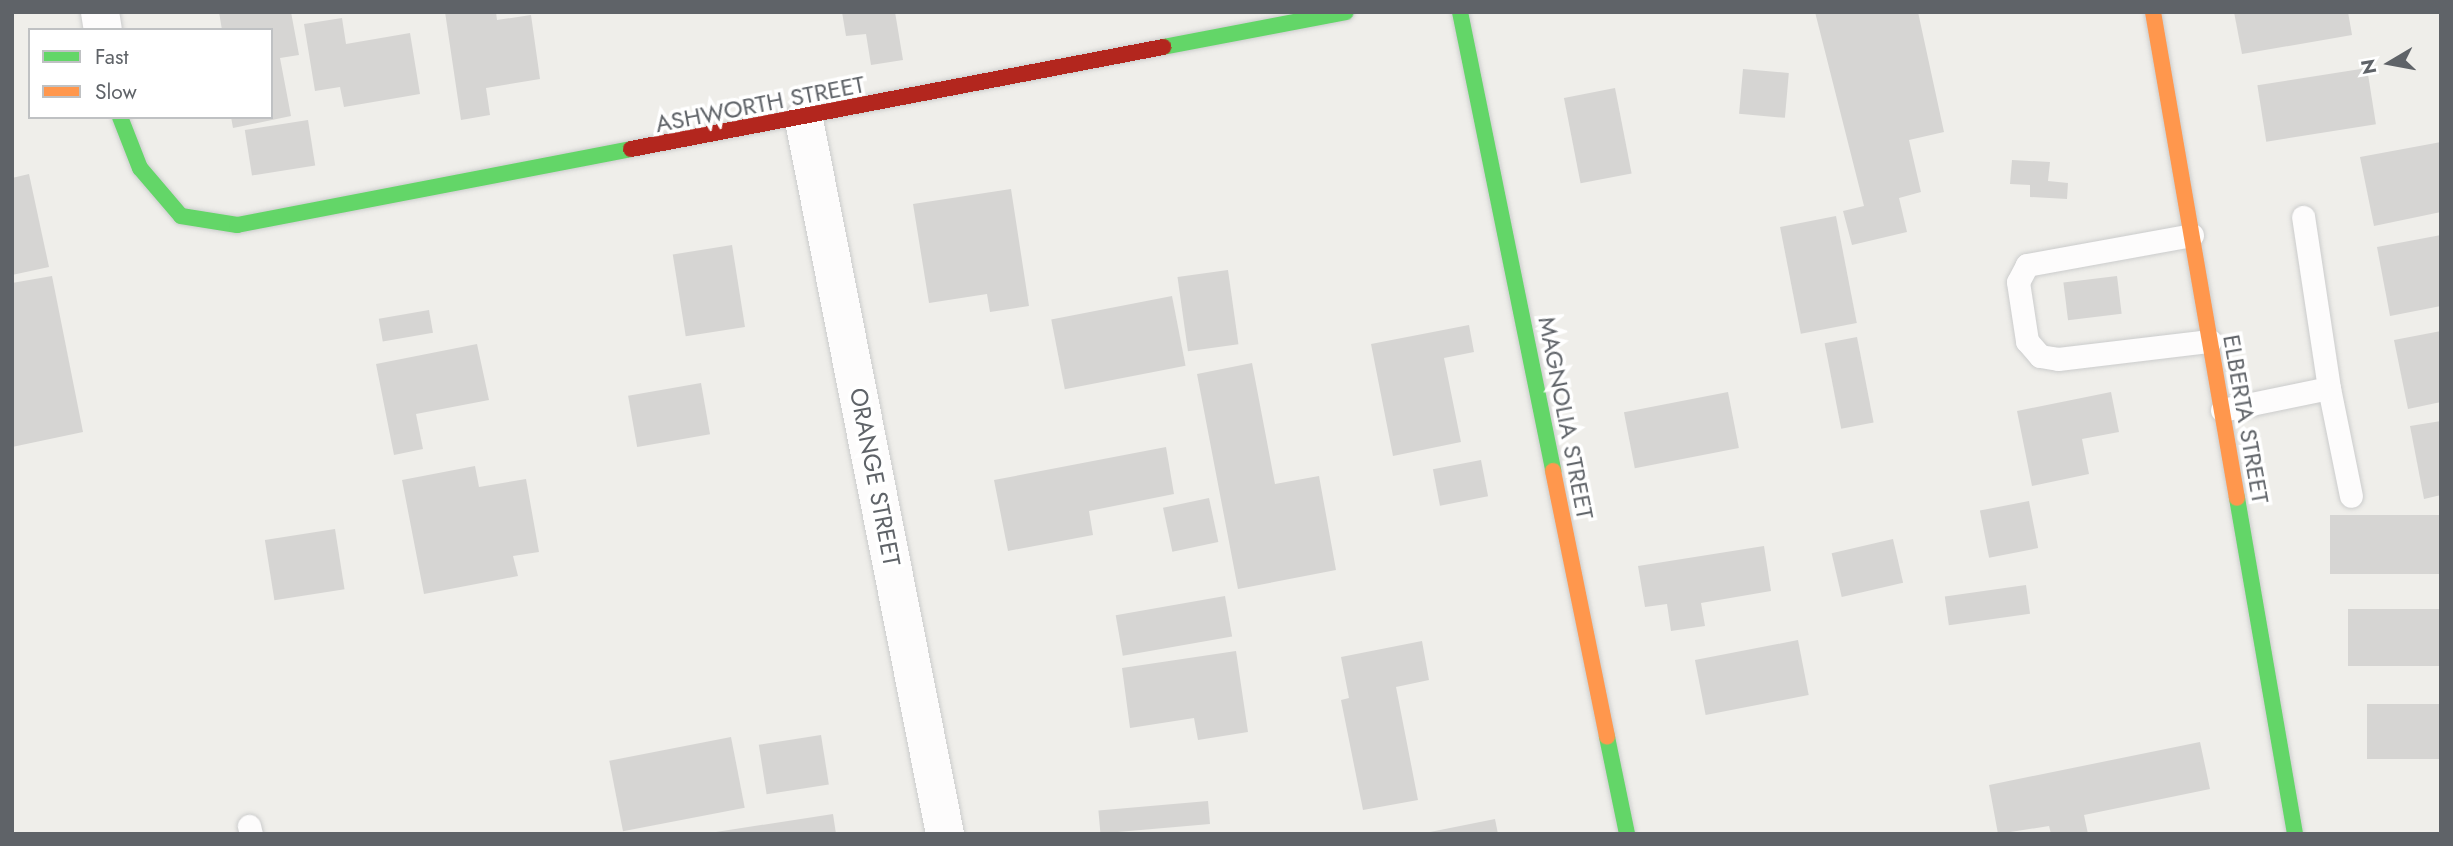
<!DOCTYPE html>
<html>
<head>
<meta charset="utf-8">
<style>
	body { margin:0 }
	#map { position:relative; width:2453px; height:846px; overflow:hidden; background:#efeeea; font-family:Jost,sans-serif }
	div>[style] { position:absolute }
	.building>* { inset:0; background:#d6d5d3; transform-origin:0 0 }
	.roads { filter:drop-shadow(0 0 2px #cbcccc) drop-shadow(0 0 2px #cbcccc) }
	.lane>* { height:23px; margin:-11.5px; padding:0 11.5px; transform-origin:11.5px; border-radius:11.5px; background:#fdfcfc }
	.street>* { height:38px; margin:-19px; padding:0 19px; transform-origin:19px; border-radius:19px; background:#fdfcfc }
	.fast>* { height:16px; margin:-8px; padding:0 8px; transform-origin:8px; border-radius:8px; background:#63d668 }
	.slow>* { height:16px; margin:-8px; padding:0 8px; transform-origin:8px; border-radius:8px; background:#ff974d }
	.jam>* { height:16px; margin:-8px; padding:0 8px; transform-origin:8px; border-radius:8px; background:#b3261e }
	span { translate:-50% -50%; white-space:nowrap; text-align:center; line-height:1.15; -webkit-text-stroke:7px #fff; paint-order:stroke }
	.street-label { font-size:24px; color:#5f6368 }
	.frame { position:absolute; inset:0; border:14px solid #5f6368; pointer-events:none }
	.legend { position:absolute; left:28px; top:28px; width:245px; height:91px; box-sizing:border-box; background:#fff; border:2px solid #bfc1c3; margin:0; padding:9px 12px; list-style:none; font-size:21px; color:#5f6368 }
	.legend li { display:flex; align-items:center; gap:14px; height:35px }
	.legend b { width:35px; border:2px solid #bfc1c3 }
	.north { position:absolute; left:2355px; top:28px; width:70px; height:70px; -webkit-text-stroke:5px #fff; paint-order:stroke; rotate:260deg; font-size:19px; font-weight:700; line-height:28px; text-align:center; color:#5f6368 }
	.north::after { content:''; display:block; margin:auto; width:24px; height:32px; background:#5f6368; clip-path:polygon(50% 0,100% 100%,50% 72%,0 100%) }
</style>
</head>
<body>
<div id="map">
	<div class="building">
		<i style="clip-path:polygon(219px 12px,291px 12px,299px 55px,280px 58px,291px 116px,233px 128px,231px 117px,271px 117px,271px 30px,222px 30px)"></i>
		<i style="clip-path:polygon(445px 12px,496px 12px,497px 20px,531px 15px,540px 79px,486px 88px,490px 115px,461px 120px)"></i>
		<i style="clip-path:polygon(842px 12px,895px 12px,903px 60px,871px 65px,866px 34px,846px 36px)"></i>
		<i style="clip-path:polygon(1815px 12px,1918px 12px,1944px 132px,1909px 140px,1921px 192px,1899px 198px,1907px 232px,1852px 245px,1843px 211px,1864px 206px)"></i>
		<i style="clip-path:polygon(2234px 12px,2348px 12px,2352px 35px,2242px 54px)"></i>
		<i style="clip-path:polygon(342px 18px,346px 44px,410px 33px,420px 94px,344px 107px,340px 87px,315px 91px,304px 24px)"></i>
		<i style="left:2367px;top:68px;width:57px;height:111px;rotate:81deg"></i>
		<i style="left:1743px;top:69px;width:46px;height:45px;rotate:5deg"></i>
		<i style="left:1615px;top:88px;width:87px;height:52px;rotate:79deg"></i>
		<i style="left:308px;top:120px;width:46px;height:64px;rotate:81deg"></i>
		<i style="clip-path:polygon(2441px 142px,2441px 212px,2374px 226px,2360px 157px)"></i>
		<i style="clip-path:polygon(2012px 160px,2050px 162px,2048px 181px,2068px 183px,2067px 199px,2030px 197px,2030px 185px,2010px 184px)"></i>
		<i style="clip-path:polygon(29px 174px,49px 267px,12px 275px,12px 178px)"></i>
		<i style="clip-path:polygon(1011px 189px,1029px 306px,990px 312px,987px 294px,929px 303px,913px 204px)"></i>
		<i style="left:1836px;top:216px;width:109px;height:57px;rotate:79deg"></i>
		<i style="clip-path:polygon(2441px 235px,2441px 306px,2390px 316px,2377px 247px)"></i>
		<i style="left:732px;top:245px;width:83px;height:60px;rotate:81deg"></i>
		<i style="left:1228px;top:270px;width:75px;height:51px;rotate:82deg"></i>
		<i style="clip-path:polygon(52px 276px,83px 432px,12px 447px,12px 283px)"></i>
		<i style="left:2117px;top:276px;width:38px;height:54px;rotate:83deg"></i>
		<i style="left:1172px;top:296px;width:71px;height:123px;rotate:79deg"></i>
		<i style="left:429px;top:310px;width:23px;height:51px;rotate:80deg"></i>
		<i style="clip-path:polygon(1469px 325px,1474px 352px,1444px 358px,1461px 442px,1393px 456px,1371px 344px)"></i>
		<i style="clip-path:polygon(2441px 331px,2441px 402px,2408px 409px,2394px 340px)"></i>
		<i style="left:1857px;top:337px;width:87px;height:33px;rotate:79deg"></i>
		<i style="clip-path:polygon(477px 344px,489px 400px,416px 414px,423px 449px,394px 455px,376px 364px)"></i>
		<i style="clip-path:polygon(1252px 363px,1275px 484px,1319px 476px,1336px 570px,1238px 589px,1197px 374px)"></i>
		<i style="left:701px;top:383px;width:52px;height:74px;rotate:80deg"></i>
		<i style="left:1728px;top:392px;width:57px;height:106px;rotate:79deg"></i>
		<i style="clip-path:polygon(2111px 392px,2119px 432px,2082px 439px,2089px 474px,2032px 486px,2017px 411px)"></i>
		<i style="clip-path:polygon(2441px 421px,2441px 495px,2424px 499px,2410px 426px)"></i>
		<i style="clip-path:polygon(1166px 447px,1174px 494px,1089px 511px,1093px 535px,1008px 551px,994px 480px)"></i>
		<i style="left:1481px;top:460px;width:37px;height:49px;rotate:79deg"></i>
		<i style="clip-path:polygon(475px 466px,479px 487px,526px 479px,539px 552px,513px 556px,518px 576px,424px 594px,402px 480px)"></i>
		<i style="left:1209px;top:498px;width:45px;height:47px;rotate:78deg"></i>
		<i style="left:2029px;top:501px;width:48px;height:50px;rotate:79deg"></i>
		<i style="left:2441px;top:515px;width:59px;height:111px;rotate:90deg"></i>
		<i style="left:335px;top:529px;width:61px;height:71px;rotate:81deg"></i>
		<i style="left:1893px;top:539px;width:45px;height:63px;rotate:77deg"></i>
		<i style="clip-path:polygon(1764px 546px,1771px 591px,1701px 603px,1705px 626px,1671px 631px,1667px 604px,1645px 607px,1638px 566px)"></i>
		<i style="left:2026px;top:585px;width:29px;height:82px;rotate:82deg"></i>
		<i style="left:1225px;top:596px;width:41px;height:111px;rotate:80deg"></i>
		<i style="left:2441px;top:609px;width:57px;height:93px;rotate:90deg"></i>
		<i style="left:1798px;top:640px;width:56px;height:105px;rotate:79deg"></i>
		<i style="clip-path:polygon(1422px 641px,1429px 680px,1396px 687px,1418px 800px,1363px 810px,1341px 700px,1349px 698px,1341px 657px)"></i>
		<i style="clip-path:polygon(1236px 651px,1248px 732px,1198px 740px,1194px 718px,1130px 728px,1122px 668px)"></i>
		<i style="left:2441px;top:704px;width:55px;height:74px;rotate:90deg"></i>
		<i style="left:821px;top:735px;width:50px;height:63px;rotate:81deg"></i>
		<i style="left:731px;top:737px;width:72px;height:124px;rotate:79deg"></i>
		<i style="clip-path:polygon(2200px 742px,2210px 789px,2084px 815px,2088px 834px,2051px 834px,2049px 826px,1998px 834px,1989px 785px)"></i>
		<i style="left:1208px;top:801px;width:23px;height:110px;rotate:85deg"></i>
		<i style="clip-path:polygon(833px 814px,836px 834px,716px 834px,716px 832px)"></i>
		<i style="clip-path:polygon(1495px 819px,1498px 834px,1425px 834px,1425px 833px)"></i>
	</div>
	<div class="roads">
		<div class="lane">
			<i style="left:2192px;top:235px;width:168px;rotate:169.7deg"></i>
			<i style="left:2027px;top:265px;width:19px;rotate:118deg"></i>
			<i style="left:2018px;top:282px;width:60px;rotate:81.3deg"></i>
			<i style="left:2027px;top:341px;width:20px;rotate:49deg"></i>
			<i style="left:2040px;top:356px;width:18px;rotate:9deg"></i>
			<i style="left:2058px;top:359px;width:153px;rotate:-6.8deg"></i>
			<i style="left:2329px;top:388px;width:110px;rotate:78.5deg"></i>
			<i style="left:2222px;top:410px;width:109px;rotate:-11.6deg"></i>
			<i style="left:2329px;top:388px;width:173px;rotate:-98.6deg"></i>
			<i style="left:249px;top:826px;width:8px;rotate:76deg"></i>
		</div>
		<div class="street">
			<i style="left:100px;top:12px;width:18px;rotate:81deg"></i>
			<i style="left:804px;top:120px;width:728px;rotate:78.83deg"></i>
		</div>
		<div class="fast">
			<i style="left:1460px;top:12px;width:468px;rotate:78.5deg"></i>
			<i style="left:1163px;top:47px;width:186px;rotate:-10.8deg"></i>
			<i style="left:120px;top:117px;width:55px;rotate:68.6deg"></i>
			<i style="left:140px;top:168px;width:63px;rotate:49.5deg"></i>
			<i style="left:181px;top:216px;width:57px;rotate:9.1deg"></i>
			<i style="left:237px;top:225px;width:401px;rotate:-10.9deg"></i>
			<i style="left:2237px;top:498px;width:341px;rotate:80.2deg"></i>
			<i style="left:1607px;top:737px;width:99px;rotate:78.3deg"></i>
		</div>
		<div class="slow">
			<i style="left:2153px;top:12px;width:493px;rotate:80.2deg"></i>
			<i style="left:1553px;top:471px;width:271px;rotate:78.5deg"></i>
		</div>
		<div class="jam">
			<i style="left:631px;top:149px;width:542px;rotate:-10.85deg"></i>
		</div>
	</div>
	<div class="street-label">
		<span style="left:760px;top:104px;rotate:-11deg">ASHWORTH STREET</span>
		<span style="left:1566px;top:418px;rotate:79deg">MAGNOLIA STREET</span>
		<span style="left:2246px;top:419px;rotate:80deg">ELBERTA STREET</span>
		<span style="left:875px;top:477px;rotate:79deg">ORANGE STREET</span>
	</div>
	<div class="frame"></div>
	<ul class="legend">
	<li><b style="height:9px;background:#63d668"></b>Fast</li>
	<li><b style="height:9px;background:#ff974d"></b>Slow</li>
	</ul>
	<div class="north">N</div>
</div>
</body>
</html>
